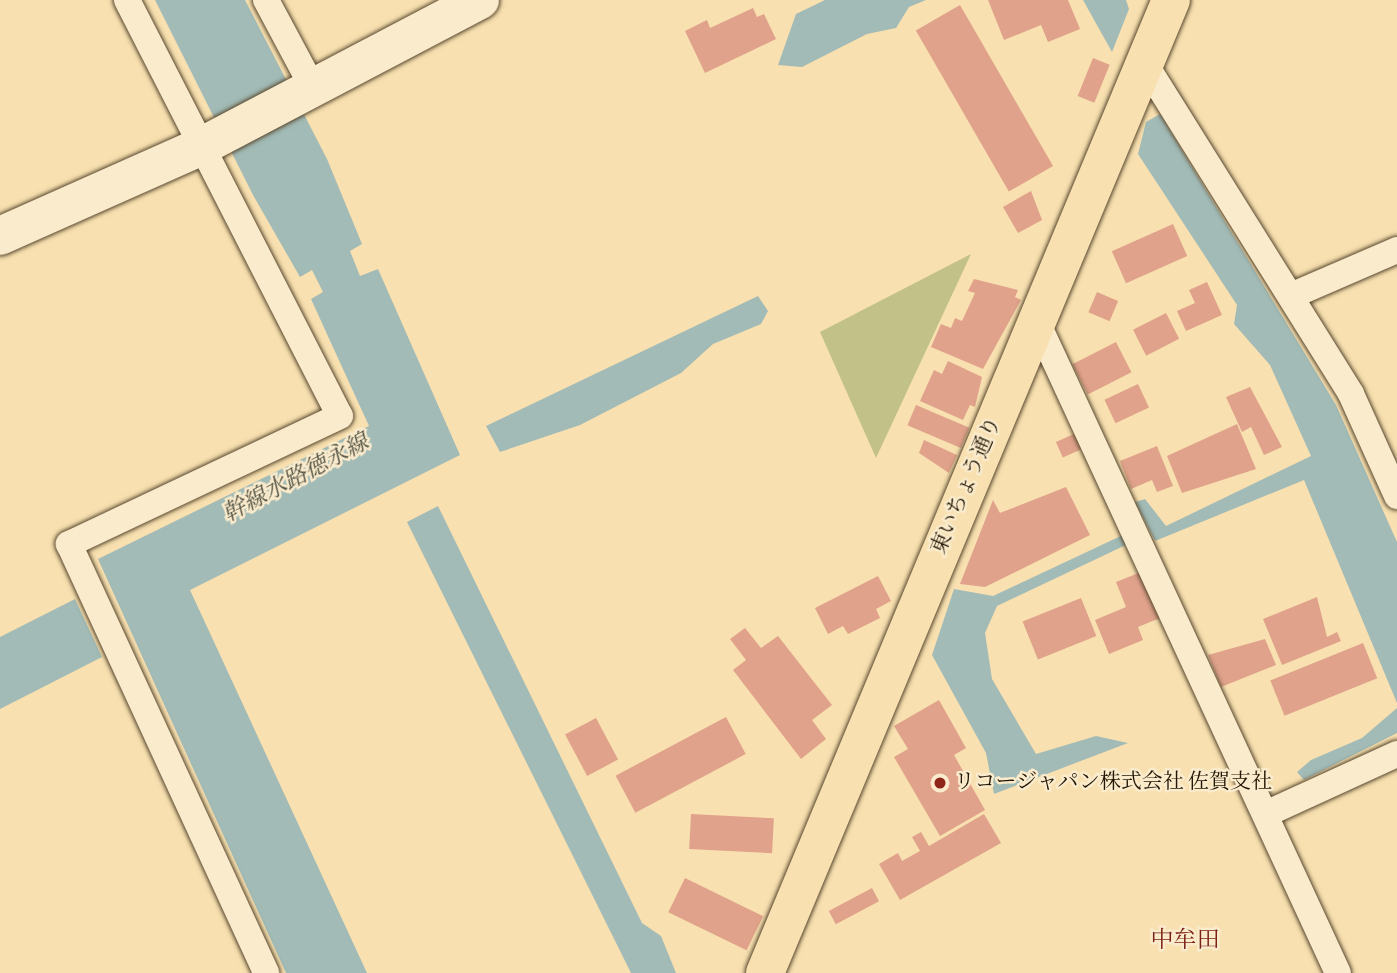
<!DOCTYPE html>
<html>
<head>
<meta charset="utf-8">
<style>
	body { margin:0 }
	#map { position:relative; width:1397px; height:973px; overflow:hidden; background:#f8e0b0; font-family:Vollkorn,"Noto Serif JP",serif }
	div>[style] { position:absolute }
	.green>* { inset:0; background:#c1c188 }
	.water>* { inset:0; background:#a2bbb6 }
	.building>* { inset:0; background:#e0a28a; transform-origin:0 0 }
	.roads { filter:drop-shadow(0 0 2px #58482f) drop-shadow(0 0 2px #58482f) }
	.street>* { height:26px; margin:-13px; padding:0 13px; transform-origin:13px; border-radius:13px; background:#faebcc }
	.secondary>* { height:38px; margin:-19px; padding:0 19px; transform-origin:19px; border-radius:19px; background:#faebcc }
	.primary>* { height:38px; margin:-19px; padding:0 19px; transform-origin:19px; border-radius:19px; background:#f8e0b0 }
	.dots>* { width:19px; height:19px; translate:-50% -50%; box-sizing:border-box; border:4px solid #faebcc; border-radius:50% }
	span { translate:-50% -50%; white-space:nowrap; text-align:center; line-height:1.15; -webkit-text-stroke:5px #faebcc; paint-order:stroke }
	.street-label { font-size:21px; color:#231604 }
	.poi-label { font-size:21px; color:#231604 }
	.left { translate:0 -50%; text-align:left }
	.water-label { font-size:23px; color:#4f5042; font-style:italic }
	.neighbourhood-label { font-size:23px; color:#7a1f14 }
</style>
</head>
<body>
<div id="map">
	<div class="green">
		<i style="clip-path:polygon(971px 254px,876px 458px,820px 332px)"></i>
	</div>
	<div class="water">
		<i style="clip-path:polygon(155px 0,245px 0,327px 159px,362px 244px,350px 251px,360px 276px,378px 269px,460px 455px,190px 590px,367px 973px,286px 973px,98px 559px,369px 426px,311px 299px,323px 292px,312px 270px,300px 277px,253px 195px)"></i>
		<i style="clip-path:polygon(825px 0,926px 0,909px 7px,896px 28px,867px 34px,802px 67px,778px 65px,796px 14px)"></i>
		<i style="clip-path:polygon(1083px 0,1126px 0,1129px 9px,1112px 52px)"></i>
		<i style="clip-path:polygon(1160px 114px,1336px 405px,1397px 542px,1397px 703px,1304px 480px,1155px 541px,1135px 502px,1145px 499px,1166px 526px,1311px 456px,1270px 365px,1234px 324px,1237px 305px,1138px 154px,1146px 122px)"></i>
		<i style="clip-path:polygon(758px 296px,768px 311px,761px 324px,713px 344px,681px 373px,580px 425px,500px 452px,486px 426px)"></i>
		<i style="clip-path:polygon(438px 506px,642px 923px,661px 936px,676px 973px,631px 973px,407px 522px)"></i>
		<i style="clip-path:polygon(1125px 534px,1128px 544px,997px 606px,985px 633px,992px 679px,1036px 754px,1096px 736px,1128px 743px,994px 794px,986px 753px,932px 655px,954px 589px,993px 596px)"></i>
		<i style="clip-path:polygon(75px 599px,102px 657px,0 709px,0 637px)"></i>
		<i style="clip-path:polygon(1397px 708px,1397px 733px,1304px 780px,1297px 772px,1311px 760px,1362px 738px)"></i>
	</div>
	<div class="building">
		<i style="clip-path:polygon(988px 0,1068px 0,1080px 29px,1048px 42px,1041px 25px,1004px 40px)"></i>
		<i style="left:960px;top:5px;width:186px;height:51px;rotate:60deg"></i>
		<i style="clip-path:polygon(753px 8px,757px 17px,764px 14px,776px 39px,705px 73px,685px 31px,707px 20px,710px 28px)"></i>
		<i style="left:1093px;top:58px;width:18px;height:41px;rotate:22deg"></i>
		<i style="clip-path:polygon(1031px 191px,1042px 220px,1018px 233px,1003px 207px)"></i>
		<i style="left:1173px;top:224px;width:35px;height:67px;rotate:66deg"></i>
		<i style="clip-path:polygon(974px 279px,1018px 290px,1015px 297px,1021px 300px,983px 369px,931px 347px,941px 324px,951px 328px,955px 318px,962px 321px,975px 293px,968px 291px)"></i>
		<i style="clip-path:polygon(1207px 282px,1222px 315px,1186px 331px,1177px 311px,1195px 303px,1189px 290px)"></i>
		<i style="left:1097px;top:292px;width:23px;height:22px;rotate:23deg"></i>
		<i style="left:1166px;top:313px;width:29px;height:37px;rotate:63deg"></i>
		<i style="left:1116px;top:342px;width:34px;height:49px;rotate:63deg"></i>
		<i style="clip-path:polygon(948px 361px,982px 377px,975px 407px,970px 405px,963px 420px,920px 401px,934px 370px,942px 374px)"></i>
		<i style="left:1138px;top:384px;width:26px;height:37px;rotate:65deg"></i>
		<i style="clip-path:polygon(1250px 387px,1282px 447px,1264px 455px,1251px 427px,1242px 432px,1226px 397px)"></i>
		<i style="left:916px;top:405px;width:58px;height:22px;rotate:23deg"></i>
		<i style="clip-path:polygon(1237px 424px,1256px 469px,1182px 493px,1167px 456px)"></i>
		<i style="left:1076px;top:433px;width:17px;height:22px;rotate:66deg"></i>
		<i style="clip-path:polygon(924px 440px,957px 455px,949px 473px,919px 453px)"></i>
		<i style="clip-path:polygon(1157px 446px,1173px 486px,1157px 492px,1152px 480px,1131px 489px,1120px 461px)"></i>
		<i style="clip-path:polygon(1066px 487px,1090px 535px,985px 587px,960px 584px,993px 500px,1000px 513px)"></i>
		<i style="clip-path:polygon(1146px 570px,1165px 616px,1138px 627px,1143px 640px,1109px 654px,1095px 620px,1126px 607px,1116px 582px)"></i>
		<i style="clip-path:polygon(878px 576px,891px 601px,876px 609px,880px 618px,848px 634px,843px 626px,828px 634px,815px 608px)"></i>
		<i style="clip-path:polygon(1317px 597px,1327px 637px,1337px 632px,1341px 641px,1282px 665px,1263px 619px)"></i>
		<i style="left:1081px;top:598px;width:41px;height:63px;rotate:68deg"></i>
		<i style="clip-path:polygon(745px 628px,761px 648px,778px 636px,832px 705px,812px 720px,826px 739px,801px 759px,733px 670px,746px 660px,730px 639px)"></i>
		<i style="clip-path:polygon(1265px 639px,1276px 665px,1221px 687px,1208px 655px)"></i>
		<i style="left:1363px;top:643px;width:38px;height:100px;rotate:68deg"></i>
		<i style="clip-path:polygon(939px 700px,966px 748px,954px 755px,985px 810px,940px 836px,894px 757px,908px 749px,894px 726px)"></i>
		<i style="left:726px;top:717px;width:42px;height:125px;rotate:62deg"></i>
		<i style="left:596px;top:718px;width:47px;height:35px;rotate:62deg"></i>
		<i style="left:691px;top:814px;width:83px;height:35px;rotate:3deg"></i>
		<i style="clip-path:polygon(984px 814px,1001px 843px,900px 900px,879px 864px,898px 853px,902px 861px,920px 851px,912px 837px,921px 832px,929px 846px)"></i>
		<i style="left:685px;top:878px;width:87px;height:38px;rotate:26deg"></i>
		<i style="left:872px;top:888px;width:15px;height:49px;rotate:62deg"></i>
	</div>
	<div class="roads">
		<div class="street">
			<i style="left:127px;top:0;width:467px;rotate:62.9deg"></i>
			<i style="left:340px;top:416px;width:300px;rotate:154.7deg"></i>
			<i style="left:69px;top:544px;width:472px;rotate:65.3deg"></i>
			<i style="left:266px;top:0;width:100px;rotate:61.9deg"></i>
			<i style="left:1145px;top:64px;width:389px;rotate:58deg"></i>
			<i style="left:1351px;top:394px;width:112px;rotate:65.7deg"></i>
			<i style="left:1293px;top:295px;width:113px;rotate:-23.4deg"></i>
			<i style="left:1036px;top:320px;width:719px;rotate:65.18deg"></i>
			<i style="left:1268px;top:813px;width:142px;rotate:-24.6deg"></i>
		</div>
		<div class="secondary">
			<i style="left:0;top:236px;width:221px;rotate:-24deg"></i>
			<i style="left:202px;top:146px;width:314px;rotate:-27.7deg"></i>
		</div>
		<div class="primary">
			<i style="left:765px;top:973px;width:1054px;rotate:-67.35deg"></i>
		</div>
	</div>
	<div class="dots">
		<i style="left:940px;top:783px;background:#8f2418"></i>
	</div>
	<div class="street-label">
		<span style="left:967px;top:486px;rotate:-67deg">東いちょう通り</span>
	</div>
	<div class="poi-label">
		<span class="left" style="left:954px;top:783px">リコージャパン株式会社 佐賀支社</span>
	</div>
	<div class="water-label">
		<span style="left:296px;top:479px;rotate:-28deg">幹線水路徳永線</span>
	</div>
	<div class="neighbourhood-label">
		<span style="left:1185px;top:941px">中牟田</span>
	</div>
</div>
</body>
</html>
